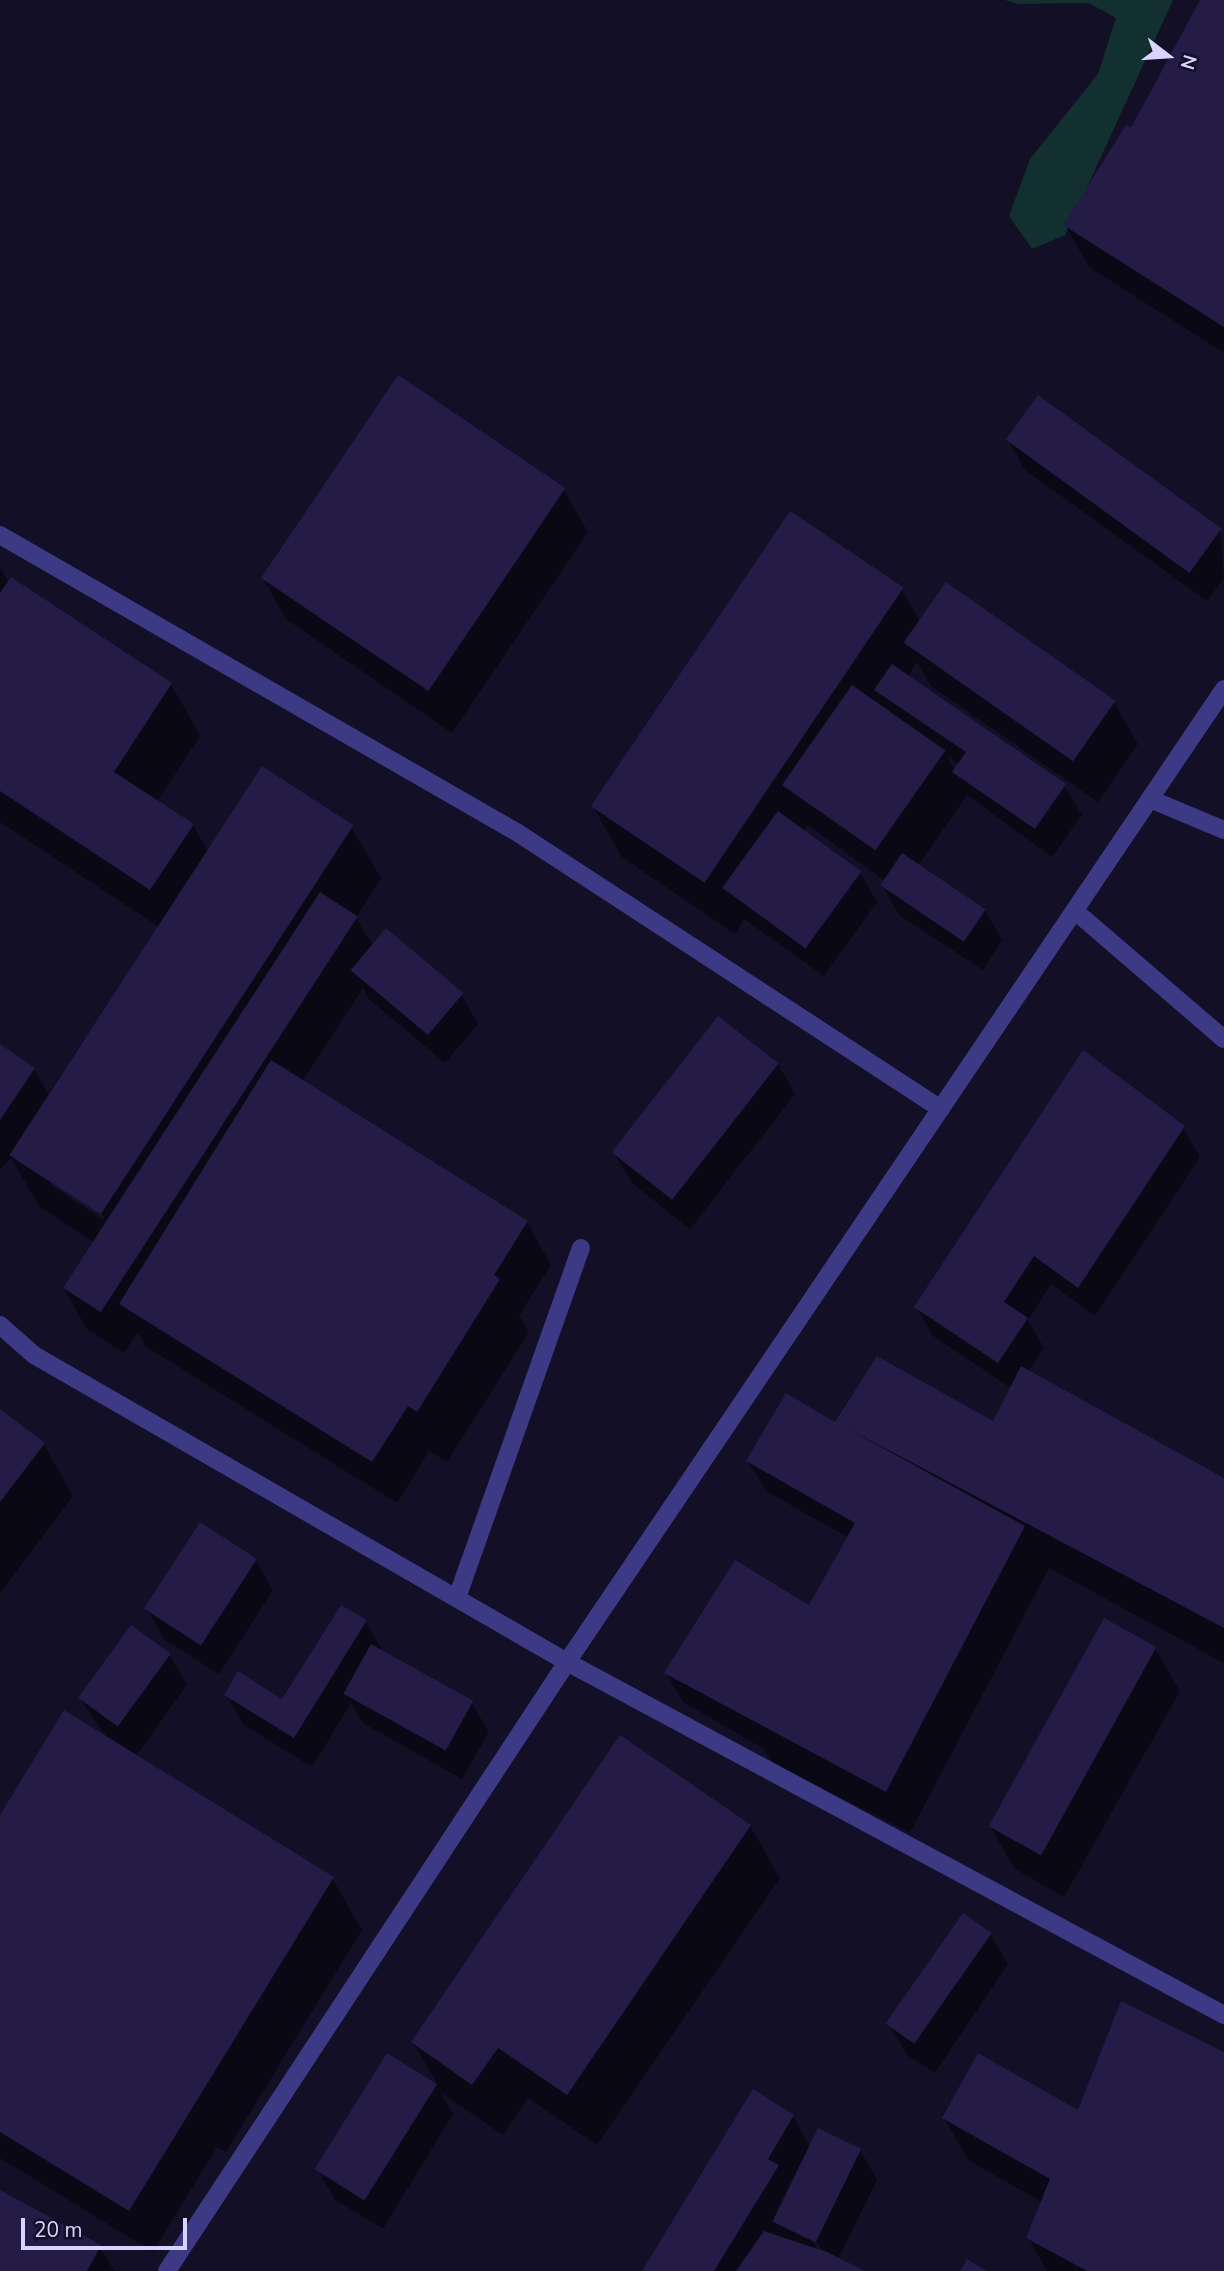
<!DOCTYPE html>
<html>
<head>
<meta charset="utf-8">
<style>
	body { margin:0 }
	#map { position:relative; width:1224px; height:2271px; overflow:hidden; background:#130f26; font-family:"Nunito Sans",sans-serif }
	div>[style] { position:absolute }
	.green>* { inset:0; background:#12302f }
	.shadow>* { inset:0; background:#0007 }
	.building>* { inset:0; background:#241b47; transform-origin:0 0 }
	.minor>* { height:18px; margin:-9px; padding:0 9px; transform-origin:9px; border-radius:9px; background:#3d3a85 }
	span { translate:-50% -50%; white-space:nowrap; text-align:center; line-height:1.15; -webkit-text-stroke:5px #130f26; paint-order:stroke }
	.north { position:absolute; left:1133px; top:21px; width:70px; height:70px; -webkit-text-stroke:5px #130f26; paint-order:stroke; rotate:107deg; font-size:19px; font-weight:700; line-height:28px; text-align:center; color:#d9d4ff }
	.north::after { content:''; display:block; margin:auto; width:24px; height:32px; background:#d9d4ff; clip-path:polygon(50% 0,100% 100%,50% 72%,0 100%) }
	.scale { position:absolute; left:21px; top:2218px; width:166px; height:32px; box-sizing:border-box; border:4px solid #d9d4ff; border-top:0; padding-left:9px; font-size:21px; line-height:24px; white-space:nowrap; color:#d9d4ff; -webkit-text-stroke:5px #130f26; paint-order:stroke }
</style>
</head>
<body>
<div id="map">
	<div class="green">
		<i style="clip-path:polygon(1005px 0,1173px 0,1065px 235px,1032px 249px,1009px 216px,1030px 159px,1098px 74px,1116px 18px,1089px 3px,1017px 4px)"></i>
	</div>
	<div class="shadow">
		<i style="clip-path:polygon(1201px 0,1224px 0,1224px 353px,1089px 267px,1065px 225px,1132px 130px)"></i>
		<i style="clip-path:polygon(1008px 440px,1220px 530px,1224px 578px,1207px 601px,1025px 470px)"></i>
		<i style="clip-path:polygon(564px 490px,588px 532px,452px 733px,286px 619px,262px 577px)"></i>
		<i style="clip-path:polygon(evenodd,0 568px,9px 583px,171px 684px,200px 736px,157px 802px,193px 825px,208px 852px,351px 827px,381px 878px,356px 918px,373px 946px,461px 994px,478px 1024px,445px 1063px,369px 999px,363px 988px,302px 1082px,527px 1222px,551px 1265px,519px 1315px,529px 1332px,447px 1462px,429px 1451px,397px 1503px,145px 1346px,138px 1332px,124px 1353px,87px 1329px,63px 1287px,93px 1242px,39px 1206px,11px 1158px,0 1169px,0 1046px,34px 1069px,48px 1094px,159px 927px,0 822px,0 568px,51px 1181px,105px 1217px,103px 1220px,51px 1185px,51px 1181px)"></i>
		<i style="clip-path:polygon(evenodd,902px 590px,921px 623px,1114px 702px,1138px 744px,1098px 802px,931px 686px,917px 662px,908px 677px,1064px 785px,1082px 815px,1052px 857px,967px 795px,918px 866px,985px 910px,1002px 940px,983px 970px,899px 915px,882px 885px,885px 881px,808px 825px,804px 831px,860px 872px,877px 902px,824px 976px,744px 919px,735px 934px,622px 857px,592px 805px,902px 590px,947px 756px,960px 765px,956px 771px,947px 756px)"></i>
		<i style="clip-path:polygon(778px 1064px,795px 1094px,690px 1229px,632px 1183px,614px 1153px)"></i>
		<i style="clip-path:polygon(1183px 1127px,1200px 1157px,1095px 1316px,1051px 1284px,1028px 1320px,1044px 1348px,1028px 1372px,1224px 1480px,1224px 1663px,1049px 1568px,910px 1833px,771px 1762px,764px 1749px,683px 1702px,666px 1673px,809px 1609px,849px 1538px,766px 1491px,748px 1461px,836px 1425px,992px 1422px,1011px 1388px,933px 1336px,916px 1307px)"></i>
		<i style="clip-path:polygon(0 1411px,44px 1445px,73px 1496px,0 1593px)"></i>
		<i style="clip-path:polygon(256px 1560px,273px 1590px,219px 1674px,164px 1639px,147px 1609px)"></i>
		<i style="clip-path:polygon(366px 1622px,383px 1652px,471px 1702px,489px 1732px,462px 1779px,363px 1723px,351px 1703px,312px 1767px,243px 1724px,226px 1695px,283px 1701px)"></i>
		<i style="clip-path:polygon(131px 1627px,170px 1656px,187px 1685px,136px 1756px,332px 1878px,362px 1930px,226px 2152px,217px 2147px,153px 2252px,0 2158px,0 1818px,107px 1739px,80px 1698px)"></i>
		<i style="clip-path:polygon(1155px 1648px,1180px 1691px,1064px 1897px,1014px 1868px,990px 1826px)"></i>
		<i style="clip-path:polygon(750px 1826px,780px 1878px,597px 2145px,528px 2098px,503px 2135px,440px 2092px,453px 2114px,383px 2229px,335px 2200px,318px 2170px,388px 2055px,438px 2086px,413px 2042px)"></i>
		<i style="clip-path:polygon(964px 1915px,991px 1935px,1008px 1964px,935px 2073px,907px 2055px,890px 2025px)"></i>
		<i style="clip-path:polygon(1224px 2054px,1224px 2271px,1047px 2271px,1028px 2238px,1042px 2202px,968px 2160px,944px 2118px,1079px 2112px)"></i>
		<i style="clip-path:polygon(evenodd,793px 2116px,810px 2147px,860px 2150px,877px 2180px,838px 2259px,861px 2271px,644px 2271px,793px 2116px,812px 2234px,822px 2250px,817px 2250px,812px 2234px)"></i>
		<i style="clip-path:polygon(0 2192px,100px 2247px,114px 2271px,0 2271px)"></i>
	</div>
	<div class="building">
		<i style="clip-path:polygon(1200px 0,1224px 0,1224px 327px,1063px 225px,1126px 125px,1131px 128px)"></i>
		<i style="left:398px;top:375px;width:202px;height:245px;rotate:34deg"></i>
		<i style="left:1038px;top:395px;width:227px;height:55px;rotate:36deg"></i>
		<i style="left:790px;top:511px;width:137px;height:356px;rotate:34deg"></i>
		<i style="clip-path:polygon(11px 577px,172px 683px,114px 772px,194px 824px,150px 890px,0 791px,0 593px)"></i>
		<i style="left:946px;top:582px;width:207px;height:74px;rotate:35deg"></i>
		<i style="clip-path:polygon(892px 664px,1066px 784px,1035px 829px,952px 772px,966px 752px,874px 690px)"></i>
		<i style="left:852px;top:685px;width:114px;height:122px;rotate:35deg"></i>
		<i style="left:262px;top:766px;width:109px;height:464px;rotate:33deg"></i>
		<i style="left:778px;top:811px;width:103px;height:95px;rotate:36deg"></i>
		<i style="left:902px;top:853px;width:101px;height:39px;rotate:34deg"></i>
		<i style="left:320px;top:892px;width:45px;height:472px;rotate:33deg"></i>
		<i style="left:386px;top:928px;width:101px;height:55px;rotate:40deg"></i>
		<i style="left:718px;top:1016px;width:77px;height:173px;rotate:38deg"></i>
		<i style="clip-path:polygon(0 1044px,35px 1068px,0 1120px)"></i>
		<i style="clip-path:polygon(1083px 1050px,1185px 1126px,1078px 1288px,1034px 1256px,1004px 1302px,1028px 1318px,998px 1363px,914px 1307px)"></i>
		<i style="clip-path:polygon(271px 1060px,528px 1221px,494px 1275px,500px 1279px,417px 1412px,408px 1406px,372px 1462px,119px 1304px)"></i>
		<i style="clip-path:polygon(877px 1356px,993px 1421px,1021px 1366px,1224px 1478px,1224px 1628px,843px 1426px,1025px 1526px,886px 1792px,664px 1673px,735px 1560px,809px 1605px,855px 1523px,746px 1461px,786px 1393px,835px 1422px)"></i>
		<i style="clip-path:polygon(0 1409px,45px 1443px,0 1502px)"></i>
		<i style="left:200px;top:1522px;width:68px;height:103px;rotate:33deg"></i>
		<i style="clip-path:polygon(341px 1605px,367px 1620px,294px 1738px,224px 1695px,238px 1671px,282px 1699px)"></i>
		<i style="left:1104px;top:1618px;width:60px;height:238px;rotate:29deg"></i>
		<i style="left:131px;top:1625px;width:49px;height:90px;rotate:36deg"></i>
		<i style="left:371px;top:1644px;width:117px;height:57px;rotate:29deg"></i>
		<i style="clip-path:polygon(64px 1710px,334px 1877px,129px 2211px,0 2132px,0 1815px)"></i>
		<i style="clip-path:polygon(620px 1735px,751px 1825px,567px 2095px,498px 2048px,472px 2085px,411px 2042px)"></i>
		<i style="left:963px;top:1913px;width:35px;height:135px;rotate:35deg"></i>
		<i style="clip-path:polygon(1121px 2001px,1224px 2052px,1224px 2271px,1087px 2271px,1026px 2238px,1050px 2179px,942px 2118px,978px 2053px,1078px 2110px)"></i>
		<i style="left:387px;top:2053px;width:59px;height:137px;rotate:32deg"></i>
		<i style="clip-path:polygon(753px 2089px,794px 2115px,768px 2159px,779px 2165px,714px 2271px,642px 2271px)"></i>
		<i style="left:818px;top:2128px;width:48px;height:104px;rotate:26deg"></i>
		<i style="clip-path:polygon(0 2190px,101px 2245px,87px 2271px,0 2271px)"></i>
		<i style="clip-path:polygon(764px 2231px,827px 2252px,865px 2271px,736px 2271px)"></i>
		<i style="clip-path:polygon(967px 2259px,986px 2271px,960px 2271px)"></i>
	</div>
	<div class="minor">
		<i style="left:0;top:535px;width:598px;rotate:29.91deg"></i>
		<i style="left:518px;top:833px;width:505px;rotate:33.12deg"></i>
		<i style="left:1150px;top:799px;width:80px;rotate:22.7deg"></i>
		<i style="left:1075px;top:911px;width:196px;rotate:40.7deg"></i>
		<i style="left:0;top:1325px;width:45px;rotate:41.4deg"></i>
		<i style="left:34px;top:1355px;width:615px;rotate:29.94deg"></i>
		<i style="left:567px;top:1662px;width:746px;rotate:28.25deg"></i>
		<i style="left:458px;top:1595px;width:368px;rotate:-70.5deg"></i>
		<i style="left:167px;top:2271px;width:729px;rotate:-56.7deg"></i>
		<i style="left:567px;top:1662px;width:1174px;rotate:-55.97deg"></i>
	</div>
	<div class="north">N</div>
	<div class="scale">20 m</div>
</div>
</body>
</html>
